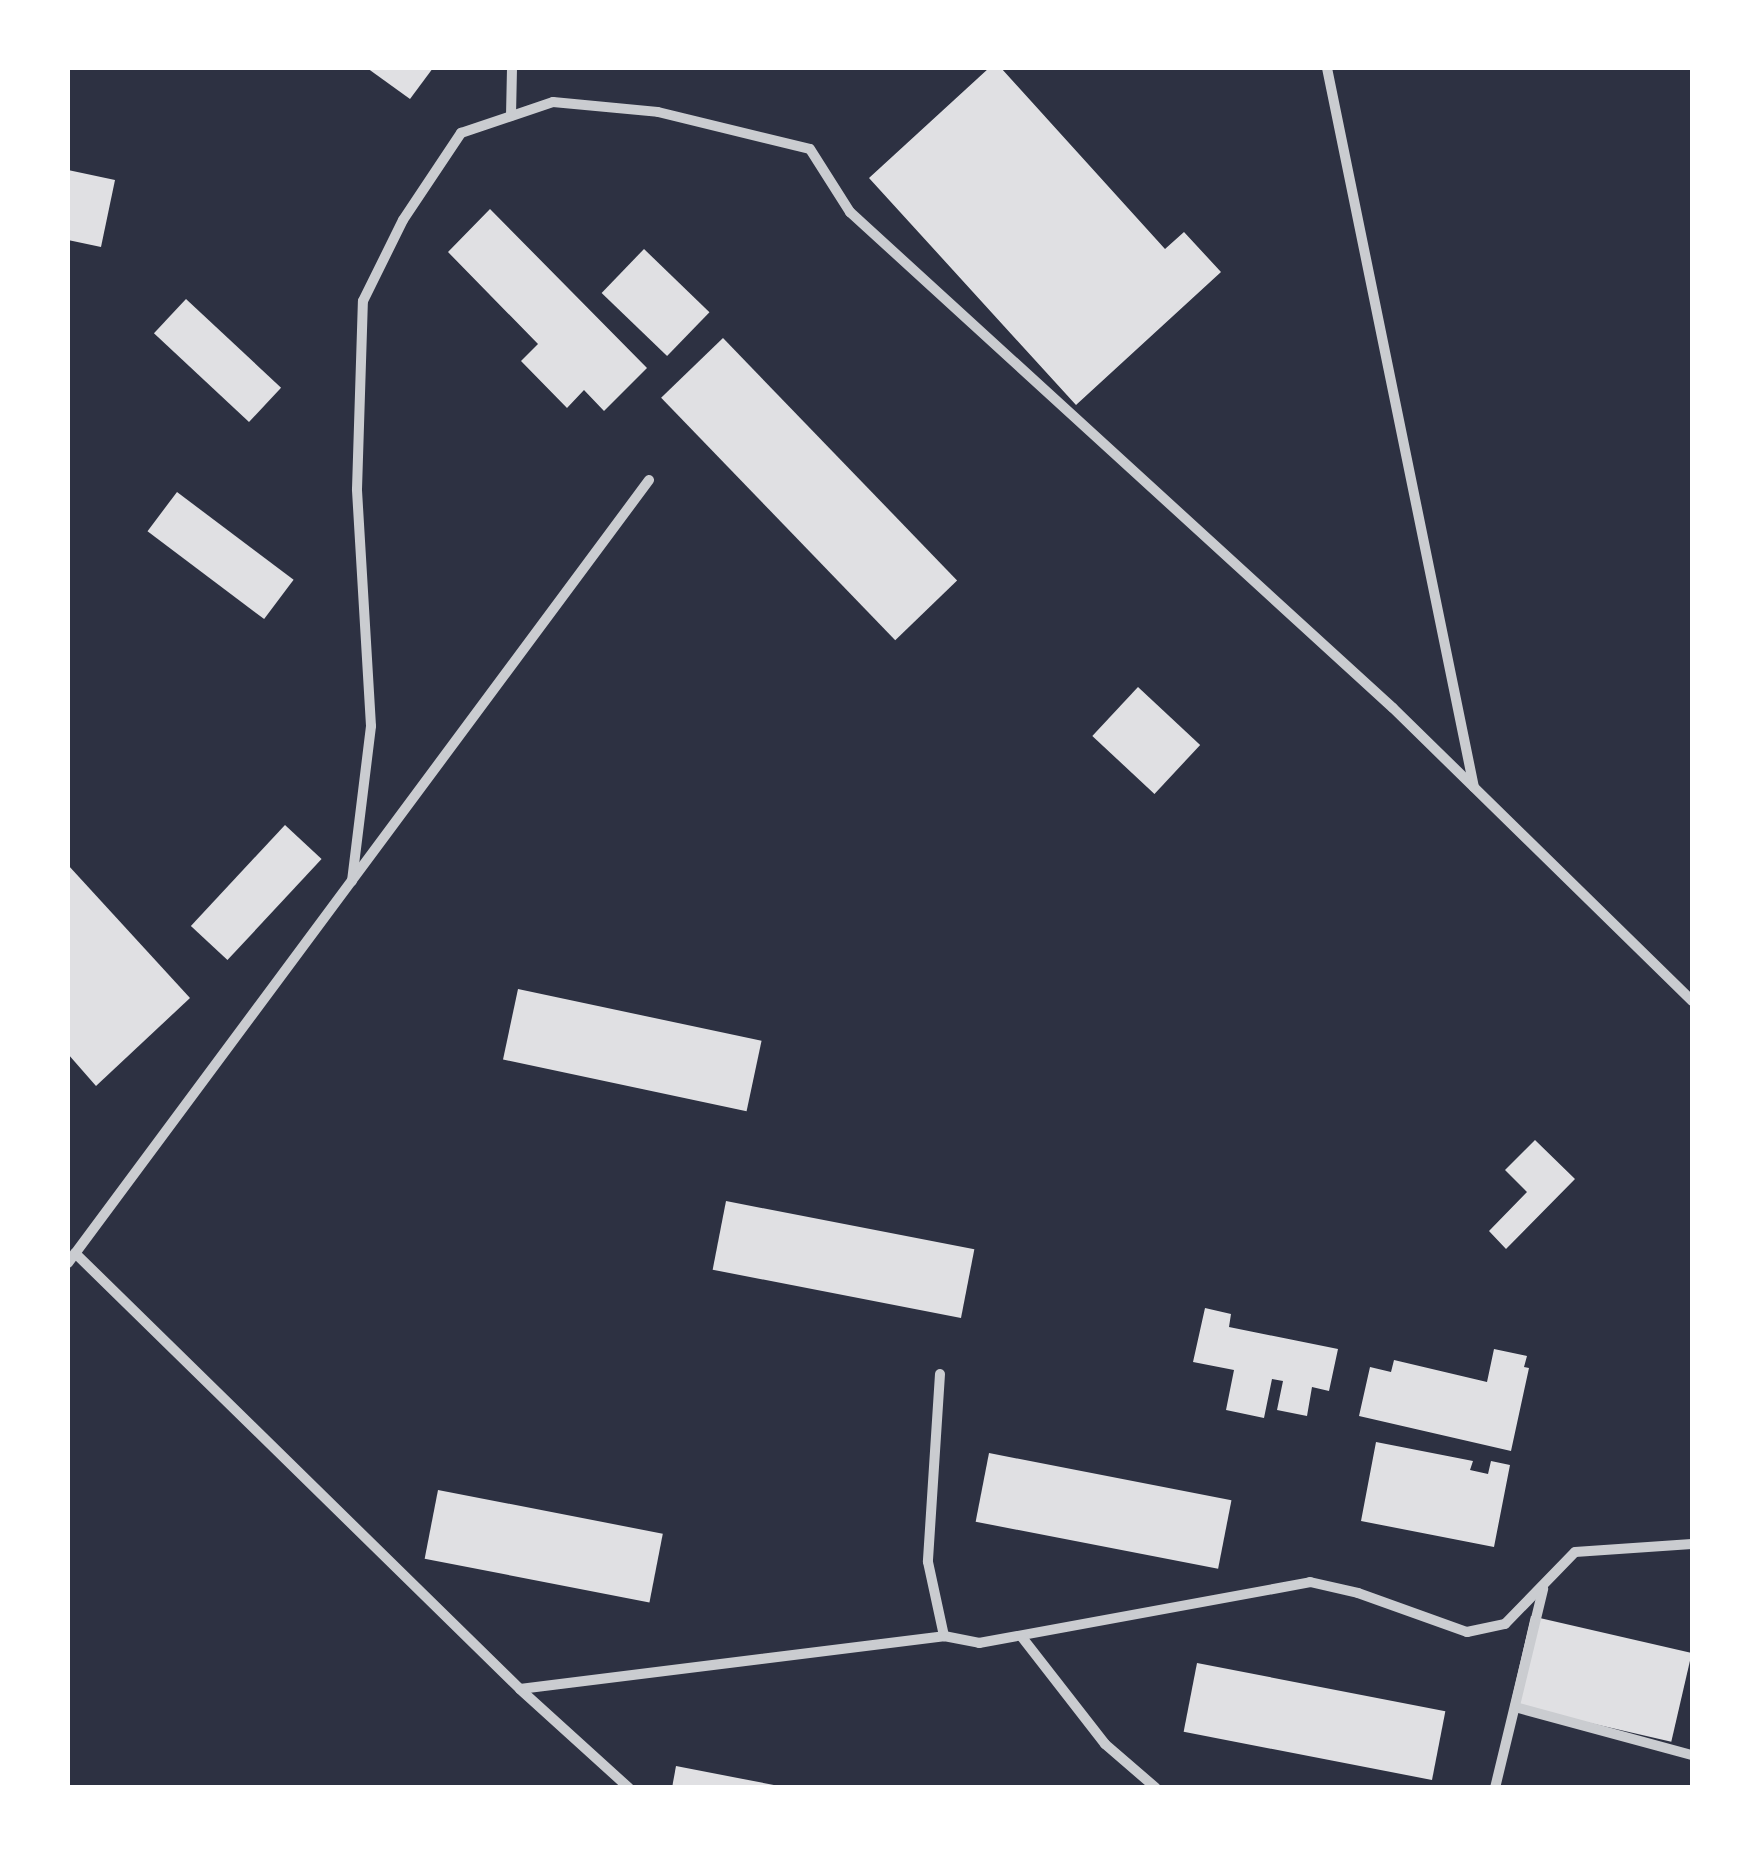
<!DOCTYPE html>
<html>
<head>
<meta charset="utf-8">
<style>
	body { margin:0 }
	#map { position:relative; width:1760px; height:1855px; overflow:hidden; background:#2d3142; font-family:Arial,sans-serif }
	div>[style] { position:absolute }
	.building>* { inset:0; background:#e0e0e3; transform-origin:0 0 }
	.minor>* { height:10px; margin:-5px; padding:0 5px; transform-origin:5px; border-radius:5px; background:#caccd0 }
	span { translate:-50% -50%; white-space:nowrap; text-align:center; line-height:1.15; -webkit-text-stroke:10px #fff; paint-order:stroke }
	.frame { position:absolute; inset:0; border:70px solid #fff; pointer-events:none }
</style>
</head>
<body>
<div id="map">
	<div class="building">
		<i style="clip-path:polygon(367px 68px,433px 68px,410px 99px)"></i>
		<i style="clip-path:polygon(989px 68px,1001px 68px,1165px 249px,1184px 232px,1221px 272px,1076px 405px,869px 178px)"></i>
		<i style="clip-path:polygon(68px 170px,115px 180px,101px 247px,68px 240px)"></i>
		<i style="clip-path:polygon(490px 209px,647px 368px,604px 411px,584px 390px,567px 408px,521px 361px,538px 344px,448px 252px)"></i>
		<i style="left:644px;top:249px;width:91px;height:61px;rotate:44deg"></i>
		<i style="left:186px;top:299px;width:130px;height:47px;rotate:43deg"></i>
		<i style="left:723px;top:338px;width:337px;height:86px;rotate:46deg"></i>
		<i style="left:177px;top:492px;width:146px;height:49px;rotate:37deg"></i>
		<i style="left:1138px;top:687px;width:85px;height:67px;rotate:43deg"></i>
		<i style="left:285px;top:825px;width:50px;height:138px;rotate:43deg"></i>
		<i style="clip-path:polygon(68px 865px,190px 998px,96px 1086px,68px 1054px)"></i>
		<i style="left:518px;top:989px;width:249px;height:72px;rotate:12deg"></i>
		<i style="clip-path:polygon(1535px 1140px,1575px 1179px,1506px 1249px,1489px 1231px,1527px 1192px,1505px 1170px)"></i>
		<i style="left:726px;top:1201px;width:253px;height:70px;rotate:11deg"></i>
		<i style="clip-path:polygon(1205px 1308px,1231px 1314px,1229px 1327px,1338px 1349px,1329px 1391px,1312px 1387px,1307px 1416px,1277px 1410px,1283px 1381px,1272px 1379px,1264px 1418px,1226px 1410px,1234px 1370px,1193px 1362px)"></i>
		<i style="clip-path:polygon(1494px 1349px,1527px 1356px,1524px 1367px,1529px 1368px,1511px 1451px,1359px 1416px,1370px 1367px,1391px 1372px,1394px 1360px,1487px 1382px)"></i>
		<i style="clip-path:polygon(1376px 1442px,1473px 1461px,1470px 1470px,1488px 1474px,1491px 1461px,1510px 1465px,1494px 1547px,1361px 1521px)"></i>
		<i style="left:989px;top:1453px;width:247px;height:70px;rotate:11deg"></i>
		<i style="left:438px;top:1490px;width:229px;height:70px;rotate:11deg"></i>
		<i style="left:1531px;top:1616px;width:165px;height:91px;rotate:13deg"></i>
		<i style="left:1197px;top:1663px;width:253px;height:70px;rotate:11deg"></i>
		<i style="clip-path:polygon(676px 1766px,779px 1786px,779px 1788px,672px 1788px)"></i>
	</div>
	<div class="minor">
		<i style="left:1327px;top:68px;width:734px;rotate:78.45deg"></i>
		<i style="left:511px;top:116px;width:48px;rotate:-88.8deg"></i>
		<i style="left:352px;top:881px;width:156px;rotate:-83deg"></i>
		<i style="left:371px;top:726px;width:237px;rotate:-93.4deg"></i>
		<i style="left:357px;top:489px;width:188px;rotate:-88.2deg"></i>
		<i style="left:363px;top:301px;width:90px;rotate:-63.7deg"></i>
		<i style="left:403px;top:220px;width:105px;rotate:-56.3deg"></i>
		<i style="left:461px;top:133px;width:97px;rotate:-18.6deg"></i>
		<i style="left:553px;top:102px;width:105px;rotate:5.4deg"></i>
		<i style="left:658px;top:112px;width:156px;rotate:13.7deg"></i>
		<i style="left:810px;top:149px;width:75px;rotate:57.6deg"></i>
		<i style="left:850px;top:212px;width:735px;rotate:42.41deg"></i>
		<i style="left:1393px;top:708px;width:419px;rotate:44.4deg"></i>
		<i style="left:75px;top:1253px;width:623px;rotate:44.41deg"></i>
		<i style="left:68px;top:1263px;width:975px;rotate:-53.42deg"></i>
		<i style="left:940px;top:1374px;width:188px;rotate:93.7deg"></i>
		<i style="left:928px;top:1562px;width:76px;rotate:77.8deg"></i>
		<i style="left:944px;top:1636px;width:36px;rotate:11deg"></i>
		<i style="left:979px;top:1643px;width:337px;rotate:-10.4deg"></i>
		<i style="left:1310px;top:1582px;width:49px;rotate:12.9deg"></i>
		<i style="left:1358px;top:1593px;width:116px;rotate:19.7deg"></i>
		<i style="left:1467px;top:1632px;width:39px;rotate:-12deg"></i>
		<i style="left:1505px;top:1624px;width:100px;rotate:-45.8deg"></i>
		<i style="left:1575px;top:1552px;width:117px;rotate:-3.9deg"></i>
		<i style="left:1021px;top:1636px;width:137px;rotate:52.1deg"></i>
		<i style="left:1105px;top:1744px;width:67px;rotate:40.8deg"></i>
		<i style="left:1515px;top:1707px;width:183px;rotate:15.2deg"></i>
		<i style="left:629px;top:1788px;width:147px;rotate:-137.8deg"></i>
		<i style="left:520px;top:1689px;width:427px;rotate:-7.1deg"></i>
		<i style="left:1495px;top:1788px;width:205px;rotate:-76.4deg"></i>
	</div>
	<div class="frame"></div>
</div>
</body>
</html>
